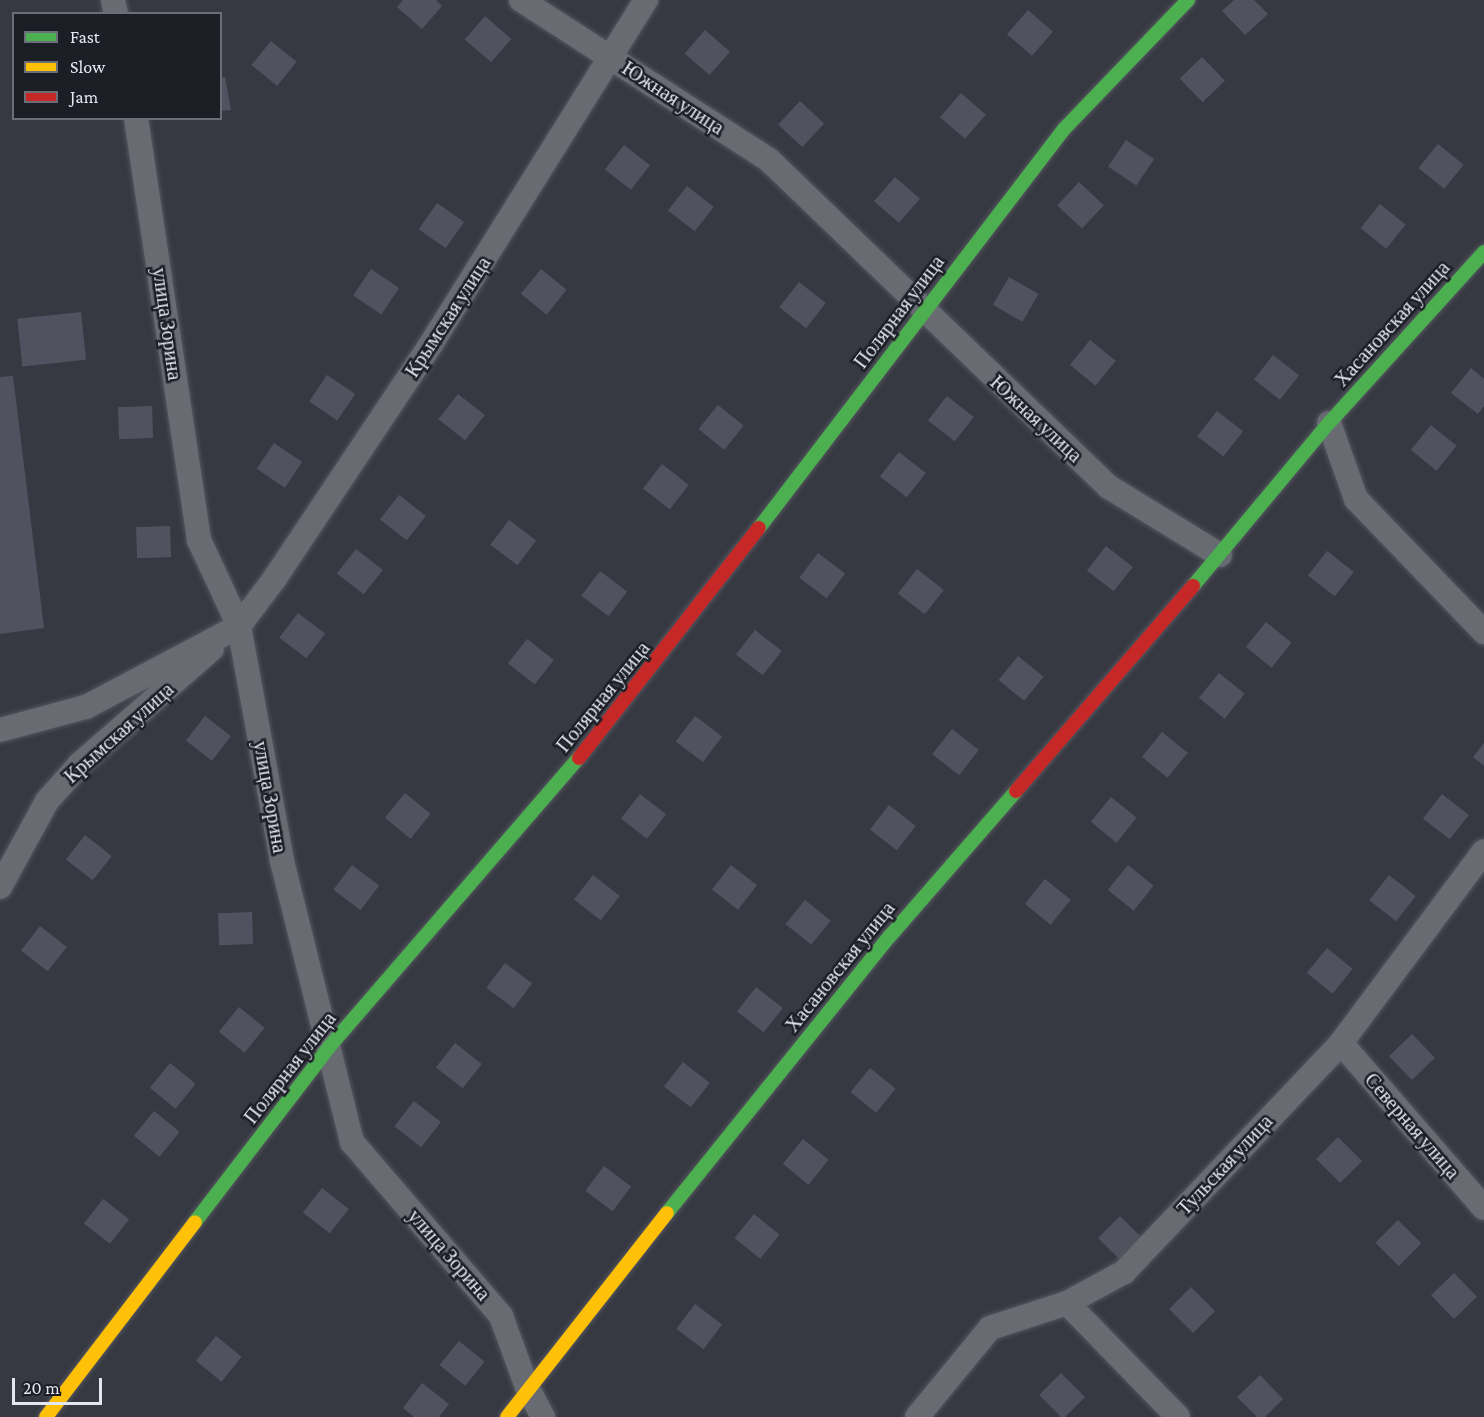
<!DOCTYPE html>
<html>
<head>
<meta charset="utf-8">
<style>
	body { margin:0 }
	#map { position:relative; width:1484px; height:1417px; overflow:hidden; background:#373942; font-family:"Crimson Pro",serif }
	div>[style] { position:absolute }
	.building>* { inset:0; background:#50535f; transform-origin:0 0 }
	.roads { filter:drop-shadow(0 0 2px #53555d) drop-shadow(0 0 2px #53555d) }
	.street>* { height:24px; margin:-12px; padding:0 12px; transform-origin:12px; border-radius:12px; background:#686b72 }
	.fast>* { height:14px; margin:-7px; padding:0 7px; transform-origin:7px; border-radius:7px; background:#4caf50 }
	.slow>* { height:14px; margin:-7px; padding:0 7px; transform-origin:7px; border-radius:7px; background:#ffc107 }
	.jam>* { height:14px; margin:-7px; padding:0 7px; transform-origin:7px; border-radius:7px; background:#c62828 }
	span { translate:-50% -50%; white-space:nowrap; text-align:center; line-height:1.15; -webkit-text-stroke:5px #1c1e26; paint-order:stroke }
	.street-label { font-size:20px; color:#e3e7f1 }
	.legend { position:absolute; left:12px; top:12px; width:210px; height:108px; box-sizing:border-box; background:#1c1e26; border:2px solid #6c6e77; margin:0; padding:8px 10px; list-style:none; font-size:18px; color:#e3e7f1 }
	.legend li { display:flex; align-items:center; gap:12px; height:30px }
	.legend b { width:30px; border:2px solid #6c6e77 }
	.scale { position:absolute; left:12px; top:1378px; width:90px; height:27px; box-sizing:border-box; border:3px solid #e3e7f1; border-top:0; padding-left:8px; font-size:18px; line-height:21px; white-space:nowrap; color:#e3e7f1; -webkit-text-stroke:4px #1c1e26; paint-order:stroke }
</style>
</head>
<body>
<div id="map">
	<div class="building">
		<i style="clip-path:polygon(403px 0,436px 0,442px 6px,422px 29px,397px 7px)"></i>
		<i style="clip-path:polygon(1234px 0,1254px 0,1268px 14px,1245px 35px,1222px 11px)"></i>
		<i style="left:1028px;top:10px;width:33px;height:32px;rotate:41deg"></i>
		<i style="left:485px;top:16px;width:35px;height:31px;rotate:41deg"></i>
		<i style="left:705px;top:30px;width:33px;height:31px;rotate:41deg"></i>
		<i style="left:271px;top:41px;width:33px;height:31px;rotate:39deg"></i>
		<i style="left:1202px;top:57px;width:33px;height:31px;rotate:46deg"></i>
		<i style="clip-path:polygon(220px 77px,225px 77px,231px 110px,220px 111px)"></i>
		<i style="left:961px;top:93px;width:33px;height:32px;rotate:41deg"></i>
		<i style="left:800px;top:101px;width:33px;height:32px;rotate:43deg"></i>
		<i style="left:1126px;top:140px;width:34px;height:32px;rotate:34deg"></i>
		<i style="left:1438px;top:144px;width:33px;height:31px;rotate:39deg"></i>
		<i style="left:624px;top:145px;width:33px;height:31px;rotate:38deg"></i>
		<i style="left:895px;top:177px;width:33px;height:32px;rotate:41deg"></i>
		<i style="left:1079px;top:182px;width:34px;height:32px;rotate:43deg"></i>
		<i style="left:687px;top:186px;width:34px;height:31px;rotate:38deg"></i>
		<i style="left:437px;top:203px;width:33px;height:32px;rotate:35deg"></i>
		<i style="left:1380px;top:204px;width:33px;height:31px;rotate:39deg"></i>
		<i style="left:371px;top:269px;width:34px;height:32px;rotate:34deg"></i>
		<i style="left:541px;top:269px;width:33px;height:32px;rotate:39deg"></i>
		<i style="left:1009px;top:277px;width:34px;height:32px;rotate:30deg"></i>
		<i style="left:799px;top:282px;width:34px;height:32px;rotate:38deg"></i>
		<i style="left:81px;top:312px;width:48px;height:64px;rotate:84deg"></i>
		<i style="left:1090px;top:340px;width:33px;height:32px;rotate:39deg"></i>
		<i style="left:1273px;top:355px;width:33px;height:31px;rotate:38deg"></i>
		<i style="clip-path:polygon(1471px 368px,1484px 379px,1484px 406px,1478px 414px,1451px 393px)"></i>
		<i style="left:327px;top:375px;width:34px;height:32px;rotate:34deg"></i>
		<i style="clip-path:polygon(13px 376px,44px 628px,0 634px,0 377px)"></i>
		<i style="left:458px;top:394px;width:34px;height:32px;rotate:38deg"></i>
		<i style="left:947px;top:396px;width:34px;height:31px;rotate:38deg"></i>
		<i style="left:718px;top:405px;width:33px;height:31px;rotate:39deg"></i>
		<i style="left:152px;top:406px;width:32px;height:34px;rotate:88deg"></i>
		<i style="left:1217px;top:411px;width:33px;height:32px;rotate:38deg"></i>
		<i style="left:1431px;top:425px;width:33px;height:32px;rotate:39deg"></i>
		<i style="left:274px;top:443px;width:34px;height:31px;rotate:34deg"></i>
		<i style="left:899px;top:452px;width:34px;height:31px;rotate:38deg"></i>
		<i style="left:662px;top:464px;width:34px;height:31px;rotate:38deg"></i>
		<i style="left:399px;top:495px;width:34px;height:31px;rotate:38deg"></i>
		<i style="left:509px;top:520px;width:34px;height:31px;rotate:37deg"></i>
		<i style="left:170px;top:526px;width:31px;height:34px;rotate:88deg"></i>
		<i style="left:1106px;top:546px;width:34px;height:31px;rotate:38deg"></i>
		<i style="left:356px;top:549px;width:34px;height:31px;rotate:38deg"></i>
		<i style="left:1327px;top:551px;width:34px;height:31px;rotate:38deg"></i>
		<i style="left:818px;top:553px;width:34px;height:31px;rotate:37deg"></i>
		<i style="left:917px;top:569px;width:34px;height:31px;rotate:38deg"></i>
		<i style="left:600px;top:571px;width:34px;height:31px;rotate:37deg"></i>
		<i style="left:298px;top:613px;width:34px;height:31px;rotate:37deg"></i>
		<i style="left:1266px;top:622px;width:33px;height:32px;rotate:39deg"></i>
		<i style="left:755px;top:630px;width:34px;height:31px;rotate:38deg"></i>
		<i style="left:527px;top:639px;width:34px;height:31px;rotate:38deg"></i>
		<i style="left:1018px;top:656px;width:33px;height:31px;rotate:39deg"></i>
		<i style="left:1219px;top:673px;width:33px;height:32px;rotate:39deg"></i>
		<i style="left:205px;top:716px;width:33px;height:31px;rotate:38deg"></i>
		<i style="left:695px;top:716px;width:34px;height:32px;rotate:37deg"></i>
		<i style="left:952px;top:729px;width:34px;height:32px;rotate:38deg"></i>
		<i style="left:1162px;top:732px;width:33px;height:32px;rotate:39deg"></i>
		<i style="clip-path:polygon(1484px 743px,1484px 766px,1473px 757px)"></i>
		<i style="left:405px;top:793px;width:33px;height:32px;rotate:39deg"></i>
		<i style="left:640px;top:794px;width:33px;height:31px;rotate:38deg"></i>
		<i style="left:1442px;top:794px;width:34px;height:31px;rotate:38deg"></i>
		<i style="left:1111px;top:797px;width:33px;height:32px;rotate:39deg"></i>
		<i style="left:889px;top:805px;width:34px;height:31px;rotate:38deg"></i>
		<i style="left:85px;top:835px;width:34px;height:31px;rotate:38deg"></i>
		<i style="left:352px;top:865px;width:34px;height:31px;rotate:37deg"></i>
		<i style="left:731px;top:865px;width:33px;height:31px;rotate:38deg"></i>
		<i style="left:1128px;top:865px;width:33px;height:32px;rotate:39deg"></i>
		<i style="left:593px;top:875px;width:34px;height:31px;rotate:38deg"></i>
		<i style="left:1389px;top:875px;width:34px;height:32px;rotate:38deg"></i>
		<i style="left:1045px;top:879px;width:33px;height:32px;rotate:39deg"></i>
		<i style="left:805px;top:900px;width:33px;height:31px;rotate:39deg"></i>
		<i style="left:252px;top:912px;width:32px;height:34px;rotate:88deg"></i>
		<i style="left:40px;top:926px;width:34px;height:31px;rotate:38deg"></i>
		<i style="left:1327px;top:948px;width:33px;height:32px;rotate:39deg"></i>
		<i style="left:505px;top:963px;width:34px;height:31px;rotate:37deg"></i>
		<i style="left:756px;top:987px;width:34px;height:31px;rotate:38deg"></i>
		<i style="left:239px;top:1007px;width:33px;height:32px;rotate:39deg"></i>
		<i style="left:1412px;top:1034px;width:33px;height:32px;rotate:46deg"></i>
		<i style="left:455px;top:1043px;width:34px;height:31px;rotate:38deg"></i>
		<i style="left:683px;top:1062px;width:34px;height:31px;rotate:38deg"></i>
		<i style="left:170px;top:1063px;width:33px;height:32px;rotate:39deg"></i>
		<i style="left:870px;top:1068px;width:33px;height:31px;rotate:39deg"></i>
		<i style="left:414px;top:1101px;width:34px;height:32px;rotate:38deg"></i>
		<i style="left:154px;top:1111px;width:33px;height:32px;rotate:39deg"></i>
		<i style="left:1338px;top:1137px;width:34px;height:31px;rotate:45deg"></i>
		<i style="left:803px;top:1139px;width:33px;height:32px;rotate:39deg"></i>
		<i style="left:604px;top:1166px;width:34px;height:31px;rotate:37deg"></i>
		<i style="left:322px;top:1188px;width:34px;height:31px;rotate:38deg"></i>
		<i style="left:103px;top:1199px;width:33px;height:31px;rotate:38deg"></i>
		<i style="left:754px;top:1214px;width:33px;height:31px;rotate:39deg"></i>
		<i style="left:1120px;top:1216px;width:34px;height:31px;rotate:45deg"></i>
		<i style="left:1398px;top:1220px;width:33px;height:32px;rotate:45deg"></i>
		<i style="left:1454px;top:1273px;width:33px;height:32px;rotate:46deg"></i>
		<i style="left:1191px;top:1287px;width:34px;height:31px;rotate:45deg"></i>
		<i style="left:695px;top:1304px;width:34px;height:31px;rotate:37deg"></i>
		<i style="left:216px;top:1336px;width:33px;height:32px;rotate:39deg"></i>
		<i style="left:459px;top:1341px;width:33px;height:31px;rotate:39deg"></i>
		<i style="left:1061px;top:1373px;width:34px;height:31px;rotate:45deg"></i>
		<i style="clip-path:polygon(1260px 1375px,1283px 1399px,1265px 1417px,1257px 1417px,1237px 1397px)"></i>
		<i style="clip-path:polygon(422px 1383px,449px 1404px,439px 1417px,414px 1417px,403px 1408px)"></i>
	</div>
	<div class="roads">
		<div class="street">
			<i style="left:113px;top:0;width:14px;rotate:78deg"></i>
			<i style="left:521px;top:0;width:295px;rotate:32.8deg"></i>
			<i style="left:769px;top:160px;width:472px;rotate:43.9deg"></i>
			<i style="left:1109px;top:487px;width:130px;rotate:31.5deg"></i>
			<i style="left:136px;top:118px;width:427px;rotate:81.5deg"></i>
			<i style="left:199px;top:540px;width:95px;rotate:65.1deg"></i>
			<i style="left:239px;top:626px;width:239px;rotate:79.6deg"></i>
			<i style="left:282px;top:861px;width:290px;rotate:76deg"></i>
			<i style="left:352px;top:1142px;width:229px;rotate:49.4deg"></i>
			<i style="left:501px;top:1316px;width:76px;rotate:69.9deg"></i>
			<i style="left:527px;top:1387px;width:34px;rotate:62deg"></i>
			<i style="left:1329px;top:423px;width:81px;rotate:70.4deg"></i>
			<i style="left:1356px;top:499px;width:185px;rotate:46.1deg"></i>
			<i style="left:0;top:730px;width:89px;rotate:-15deg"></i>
			<i style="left:86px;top:707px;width:173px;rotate:-27.9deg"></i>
			<i style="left:239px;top:626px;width:60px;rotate:-53.1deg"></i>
			<i style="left:275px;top:578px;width:281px;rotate:-56.3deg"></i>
			<i style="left:431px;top:344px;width:406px;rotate:-58deg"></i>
			<i style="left:0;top:887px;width:98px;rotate:-61.3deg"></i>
			<i style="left:47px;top:801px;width:50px;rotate:-48.3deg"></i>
			<i style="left:80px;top:764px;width:175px;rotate:-41.1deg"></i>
			<i style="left:1341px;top:1043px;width:218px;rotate:49.1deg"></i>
			<i style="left:1067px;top:1303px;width:159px;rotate:45.8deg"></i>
			<i style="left:917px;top:1417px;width:115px;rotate:-50.6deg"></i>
			<i style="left:990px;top:1328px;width:81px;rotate:-18deg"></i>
			<i style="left:1067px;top:1303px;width:65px;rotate:-28.5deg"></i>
			<i style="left:1124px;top:1272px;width:315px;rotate:-46.5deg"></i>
			<i style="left:1341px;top:1043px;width:239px;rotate:-53.3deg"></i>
		</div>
		<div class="fast">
			<i style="left:759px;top:528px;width:502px;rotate:-52.61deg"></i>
			<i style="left:1064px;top:129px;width:179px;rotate:-46.1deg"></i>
			<i style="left:1193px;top:586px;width:212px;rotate:-50.2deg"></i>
			<i style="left:1329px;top:423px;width:231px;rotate:-47.8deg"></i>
			<i style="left:667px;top:1213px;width:356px;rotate:-51.2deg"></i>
			<i style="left:890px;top:936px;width:192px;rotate:-49deg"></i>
			<i style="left:195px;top:1222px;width:222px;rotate:-52.5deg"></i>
			<i style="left:330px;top:1046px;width:381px;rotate:-49.2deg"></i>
		</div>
		<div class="slow">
			<i style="left:46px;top:1417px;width:245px;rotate:-52.6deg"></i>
			<i style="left:507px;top:1417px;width:259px;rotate:-51.9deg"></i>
		</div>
		<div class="jam">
			<i style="left:579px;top:758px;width:292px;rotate:-52deg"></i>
			<i style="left:1016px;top:791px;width:271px;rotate:-49.2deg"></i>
		</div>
	</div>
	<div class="street-label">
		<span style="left:673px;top:98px;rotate:33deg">Южная улица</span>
		<span style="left:899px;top:312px;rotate:-53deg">Полярная улица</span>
		<span style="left:448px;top:317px;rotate:-57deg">Крымская улица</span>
		<span style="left:167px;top:324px;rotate:82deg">улица Зорина</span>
		<span style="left:1392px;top:324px;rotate:-48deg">Хасановская улица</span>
		<span style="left:1036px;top:419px;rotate:43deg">Южная улица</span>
		<span style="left:603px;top:697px;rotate:-51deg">Полярная улица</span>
		<span style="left:119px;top:733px;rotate:-42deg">Крымская улица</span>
		<span style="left:270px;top:797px;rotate:80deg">улица Зорина</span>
		<span style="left:840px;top:967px;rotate:-51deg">Хасановская улица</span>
		<span style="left:290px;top:1068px;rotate:-52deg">Полярная улица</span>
		<span style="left:1412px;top:1126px;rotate:49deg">Северная улица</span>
		<span style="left:1225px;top:1165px;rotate:-47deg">Тульская улица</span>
		<span style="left:449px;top:1255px;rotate:49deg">улица Зорина</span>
	</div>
	<ul class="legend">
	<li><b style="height:8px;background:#4caf50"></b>Fast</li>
	<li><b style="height:8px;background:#ffc107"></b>Slow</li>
	<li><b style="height:8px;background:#c62828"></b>Jam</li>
	</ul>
	<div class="scale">20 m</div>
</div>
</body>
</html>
